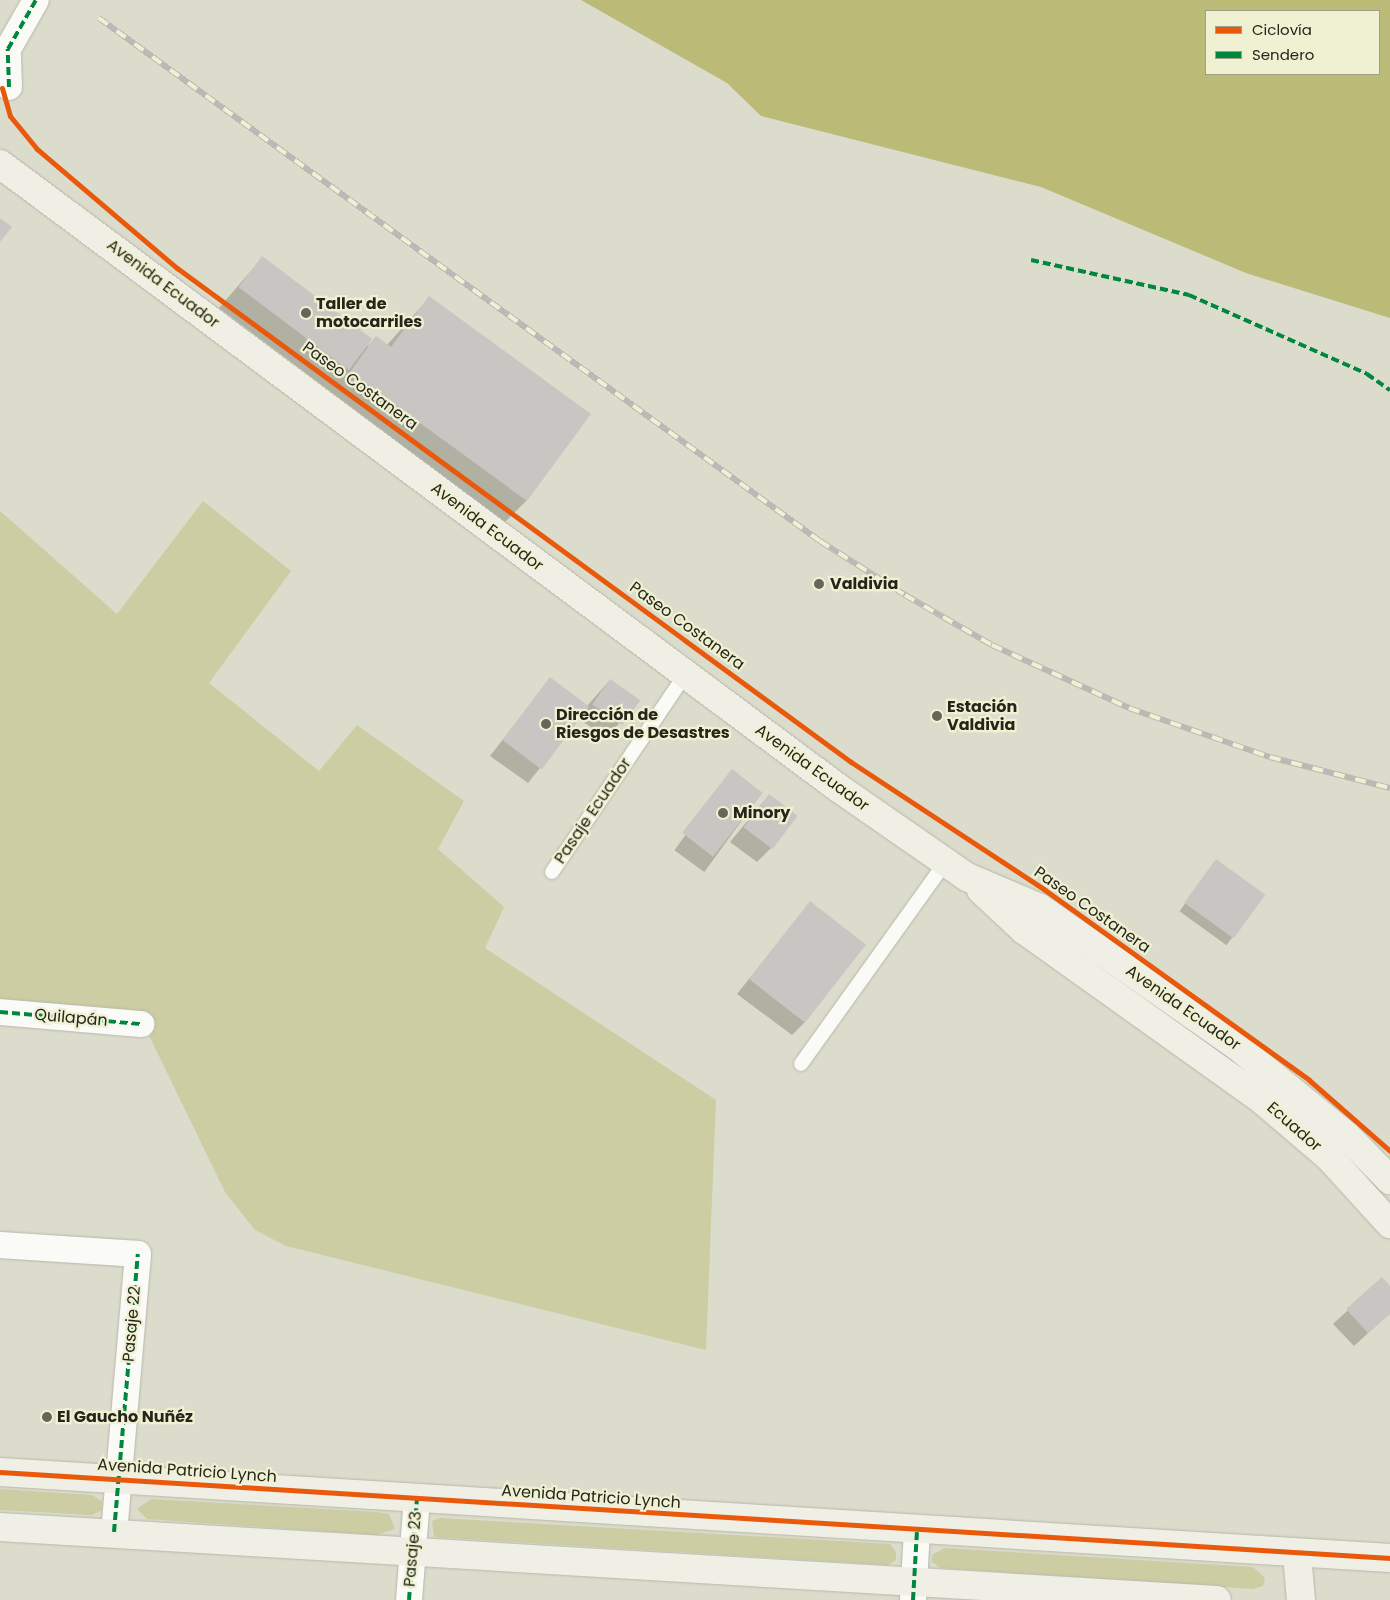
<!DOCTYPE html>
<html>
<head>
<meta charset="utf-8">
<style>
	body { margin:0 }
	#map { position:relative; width:1390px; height:1600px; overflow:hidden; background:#dcdccc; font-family:Poppins,sans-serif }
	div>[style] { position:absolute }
	.green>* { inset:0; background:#cccda3 }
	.water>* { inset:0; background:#bb7 }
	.shadow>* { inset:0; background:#0003; transform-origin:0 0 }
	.building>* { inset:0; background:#c9c5c2; transform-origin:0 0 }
	.roads { filter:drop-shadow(0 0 1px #b7b7ab) drop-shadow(0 0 1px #b7b7ab) }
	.lane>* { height:14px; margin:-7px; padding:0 7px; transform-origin:7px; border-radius:7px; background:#fafaf7 }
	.street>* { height:26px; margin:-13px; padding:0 13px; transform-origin:13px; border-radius:13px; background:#fafaf7 }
	.secondary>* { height:28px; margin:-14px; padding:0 14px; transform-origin:14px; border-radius:14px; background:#efefe6 }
	.rail>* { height:5.5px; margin-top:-2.75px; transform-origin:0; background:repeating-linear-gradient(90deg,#eff1d2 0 11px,#b9b9b5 0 22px); box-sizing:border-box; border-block:1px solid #b9b9b5 }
	.quiet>* { height:4px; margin-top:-2px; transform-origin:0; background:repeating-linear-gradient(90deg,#00873e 0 8px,transparent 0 12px) }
	.cycleway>* { height:5px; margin:-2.5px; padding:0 2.5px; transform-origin:2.5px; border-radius:2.5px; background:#e8590c }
	.dots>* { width:14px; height:14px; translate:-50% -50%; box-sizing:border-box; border:2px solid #eff1d2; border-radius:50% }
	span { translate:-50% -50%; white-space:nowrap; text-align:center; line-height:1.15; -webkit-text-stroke:4.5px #eff1d2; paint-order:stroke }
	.street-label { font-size:16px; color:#25261b }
	.poi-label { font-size:16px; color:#25261b; font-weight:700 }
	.left { translate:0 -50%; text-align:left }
	.legend { position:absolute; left:1205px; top:10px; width:175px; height:65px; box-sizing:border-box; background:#eff1d2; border:1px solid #9ea089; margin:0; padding:6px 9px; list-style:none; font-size:15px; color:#25261b }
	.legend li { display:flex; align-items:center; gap:10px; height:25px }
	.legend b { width:25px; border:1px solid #9ea089 }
</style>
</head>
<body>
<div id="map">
	<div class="green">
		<i style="clip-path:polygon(203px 501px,291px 571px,209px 683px,319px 771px,357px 725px,464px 801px,438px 849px,504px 907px,485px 948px,716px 1100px,706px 1350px,286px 1246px,255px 1230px,225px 1192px,139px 1015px,0 1003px,0 511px,117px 614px)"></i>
		<i style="clip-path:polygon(0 1489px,92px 1495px,102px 1501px,102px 1510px,92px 1515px,0 1510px)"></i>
		<i style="clip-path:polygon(151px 1499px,376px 1512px,389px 1514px,395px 1529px,376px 1535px,147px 1519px,137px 1509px)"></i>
		<i style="clip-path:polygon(440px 1518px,890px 1544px,896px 1552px,896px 1560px,888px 1565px,434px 1537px,432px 1521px)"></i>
		<i style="clip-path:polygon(945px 1548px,1253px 1567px,1265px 1578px,1263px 1586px,1253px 1589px,941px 1568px,932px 1562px,932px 1555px)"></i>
	</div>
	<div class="water">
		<i style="clip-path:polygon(evenodd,581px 0,1390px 0,1390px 318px,1246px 273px,1041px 187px,761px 116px,727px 83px,581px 0,1206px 11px,1379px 11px,1379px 74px,1206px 74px,1206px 11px)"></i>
	</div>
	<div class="shadow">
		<i style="clip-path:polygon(262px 258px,368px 346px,376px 337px,387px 345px,429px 298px,589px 414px,526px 501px,505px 522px,219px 308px)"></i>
		<i style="clip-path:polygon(550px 679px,587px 706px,610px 680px,638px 700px,607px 738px,579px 719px,528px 783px,490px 756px)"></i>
		<i style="left:732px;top:771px;width:37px;height:98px;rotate:36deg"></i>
		<i style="clip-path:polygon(769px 795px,771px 848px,757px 862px,730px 842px)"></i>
		<i style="left:1216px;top:861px;width:58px;height:62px;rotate:36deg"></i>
		<i style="clip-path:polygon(810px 903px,806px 1021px,792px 1035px,737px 994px)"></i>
		<i style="clip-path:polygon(1382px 1279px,1390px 1288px,1390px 1313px,1354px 1346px,1333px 1324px)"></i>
	</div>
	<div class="building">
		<i style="clip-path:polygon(0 218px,12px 227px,0 242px)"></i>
		<i style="left:262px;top:256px;width:138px;height:39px;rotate:37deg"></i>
		<i style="clip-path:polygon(429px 296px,591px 414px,527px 501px,350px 372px,376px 336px,391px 347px)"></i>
		<i style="left:550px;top:677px;width:49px;height:79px;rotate:37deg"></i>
		<i style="left:610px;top:679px;width:37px;height:31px;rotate:35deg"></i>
		<i style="left:732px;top:769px;width:39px;height:81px;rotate:38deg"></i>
		<i style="left:769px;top:794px;width:36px;height:42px;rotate:37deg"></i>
		<i style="left:1216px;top:859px;width:61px;height:54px;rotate:36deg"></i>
		<i style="left:810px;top:901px;width:71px;height:99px;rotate:38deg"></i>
		<i style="clip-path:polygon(1382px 1277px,1390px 1286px,1390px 1314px,1368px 1333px,1346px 1309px)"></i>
	</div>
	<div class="roads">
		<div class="lane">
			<i style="left:552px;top:872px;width:238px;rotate:-56deg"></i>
			<i style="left:801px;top:1064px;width:247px;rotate:-54.4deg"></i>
		</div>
		<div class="street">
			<i style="left:9px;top:87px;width:38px;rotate:-92deg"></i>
			<i style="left:8px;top:49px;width:56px;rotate:-60.3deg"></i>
			<i style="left:0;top:1012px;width:142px;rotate:4.9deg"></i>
			<i style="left:0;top:1245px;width:138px;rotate:3.7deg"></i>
			<i style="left:138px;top:1254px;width:279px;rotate:94.9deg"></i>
			<i style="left:409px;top:1600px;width:101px;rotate:-85.5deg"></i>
			<i style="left:913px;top:1600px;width:69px;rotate:-86.7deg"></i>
		</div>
		<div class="secondary">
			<i style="left:0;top:164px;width:1043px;rotate:36.66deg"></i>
			<i style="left:837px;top:787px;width:158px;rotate:34.7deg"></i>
			<i style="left:967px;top:877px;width:79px;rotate:23deg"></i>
			<i style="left:1040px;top:908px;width:241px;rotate:35deg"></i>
			<i style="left:1237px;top:1046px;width:142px;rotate:39.3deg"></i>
			<i style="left:1347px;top:1136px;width:62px;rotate:45.7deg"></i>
			<i style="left:981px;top:890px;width:59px;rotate:42.9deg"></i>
			<i style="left:1024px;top:930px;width:291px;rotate:35.5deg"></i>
			<i style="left:1261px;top:1099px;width:89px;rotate:40.5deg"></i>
			<i style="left:1329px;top:1157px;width:91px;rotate:47.7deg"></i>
			<i style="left:0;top:1472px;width:1393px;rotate:3.54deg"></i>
			<i style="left:0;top:1527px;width:1219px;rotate:3.43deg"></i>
			<i style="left:1297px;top:1555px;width:45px;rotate:84.9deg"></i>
		</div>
	</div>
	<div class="rail">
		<i style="left:99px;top:18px;width:891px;rotate:35.96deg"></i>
		<i style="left:820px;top:541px;width:101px;rotate:32.4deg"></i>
		<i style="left:905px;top:595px;width:100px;rotate:29.9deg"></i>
		<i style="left:992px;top:645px;width:151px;rotate:24.7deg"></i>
		<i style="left:1129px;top:708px;width:149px;rotate:19.2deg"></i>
		<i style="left:1270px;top:757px;width:124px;rotate:14.5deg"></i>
	</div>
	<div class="quiet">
		<i style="left:9px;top:87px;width:38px;rotate:-92deg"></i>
		<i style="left:8px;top:49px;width:56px;rotate:-60.3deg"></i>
		<i style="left:1031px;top:260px;width:162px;rotate:12.5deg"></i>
		<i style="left:1189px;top:295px;width:195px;rotate:23.9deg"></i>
		<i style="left:1367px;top:374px;width:28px;rotate:35deg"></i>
		<i style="left:0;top:1012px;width:142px;rotate:4.9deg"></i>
		<i style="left:114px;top:1532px;width:279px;rotate:-85.1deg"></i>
		<i style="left:409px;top:1600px;width:101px;rotate:-85.5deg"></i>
		<i style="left:913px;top:1600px;width:69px;rotate:-86.7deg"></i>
	</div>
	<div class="cycleway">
		<i style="left:2px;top:88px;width:29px;rotate:74deg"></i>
		<i style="left:10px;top:116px;width:43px;rotate:50.7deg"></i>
		<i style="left:37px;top:149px;width:184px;rotate:40.4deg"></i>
		<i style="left:177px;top:268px;width:836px;rotate:36.24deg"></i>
		<i style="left:851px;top:762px;width:232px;rotate:33.4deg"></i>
		<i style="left:1045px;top:890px;width:325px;rotate:35.7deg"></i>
		<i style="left:1309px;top:1080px;width:108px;rotate:41.2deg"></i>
		<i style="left:0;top:1472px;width:1393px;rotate:3.54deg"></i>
	</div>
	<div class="dots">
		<i style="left:306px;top:313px;background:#656659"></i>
		<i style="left:819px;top:584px;background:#656659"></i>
		<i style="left:937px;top:716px;background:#656659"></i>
		<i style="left:546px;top:724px;background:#656659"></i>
		<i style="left:723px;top:813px;background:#656659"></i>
		<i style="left:47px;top:1417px;background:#656659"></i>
	</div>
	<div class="street-label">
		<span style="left:163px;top:284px;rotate:37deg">Avenida Ecuador</span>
		<span style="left:360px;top:386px;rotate:36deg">Paseo Costanera</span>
		<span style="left:487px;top:527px;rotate:37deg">Avenida Ecuador</span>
		<span style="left:687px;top:626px;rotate:36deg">Paseo Costanera</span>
		<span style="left:812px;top:768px;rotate:36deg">Avenida Ecuador</span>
		<span style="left:593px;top:811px;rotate:-56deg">Pasaje Ecuador</span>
		<span style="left:1092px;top:910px;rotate:35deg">Paseo Costanera</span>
		<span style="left:1183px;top:1008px;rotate:35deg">Avenida Ecuador</span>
		<span style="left:71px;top:1018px;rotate:5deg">Quilapán</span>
		<span style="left:1294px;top:1127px;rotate:41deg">Ecuador</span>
		<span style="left:132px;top:1324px;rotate:-85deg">Pasaje 22</span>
		<span style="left:187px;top:1471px;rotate:4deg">Avenida Patricio Lynch</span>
		<span style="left:591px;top:1497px;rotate:4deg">Avenida Patricio Lynch</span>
		<span style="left:413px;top:1549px;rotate:-85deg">Pasaje 23</span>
	</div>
	<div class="poi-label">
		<span class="left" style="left:316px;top:313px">Taller de<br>motocarriles</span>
		<span class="left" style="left:830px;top:584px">Valdivia</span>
		<span class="left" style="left:947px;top:716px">Estación<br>Valdivia</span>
		<span class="left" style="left:556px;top:724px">Dirección de<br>Riesgos de Desastres</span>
		<span class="left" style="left:733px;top:813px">Minory</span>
		<span class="left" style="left:57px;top:1417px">El Gaucho Nuñéz</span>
	</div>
	<ul class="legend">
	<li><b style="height:6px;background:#e8590c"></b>Ciclovía</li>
	<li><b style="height:6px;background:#00873e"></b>Sendero</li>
	</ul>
</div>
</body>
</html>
